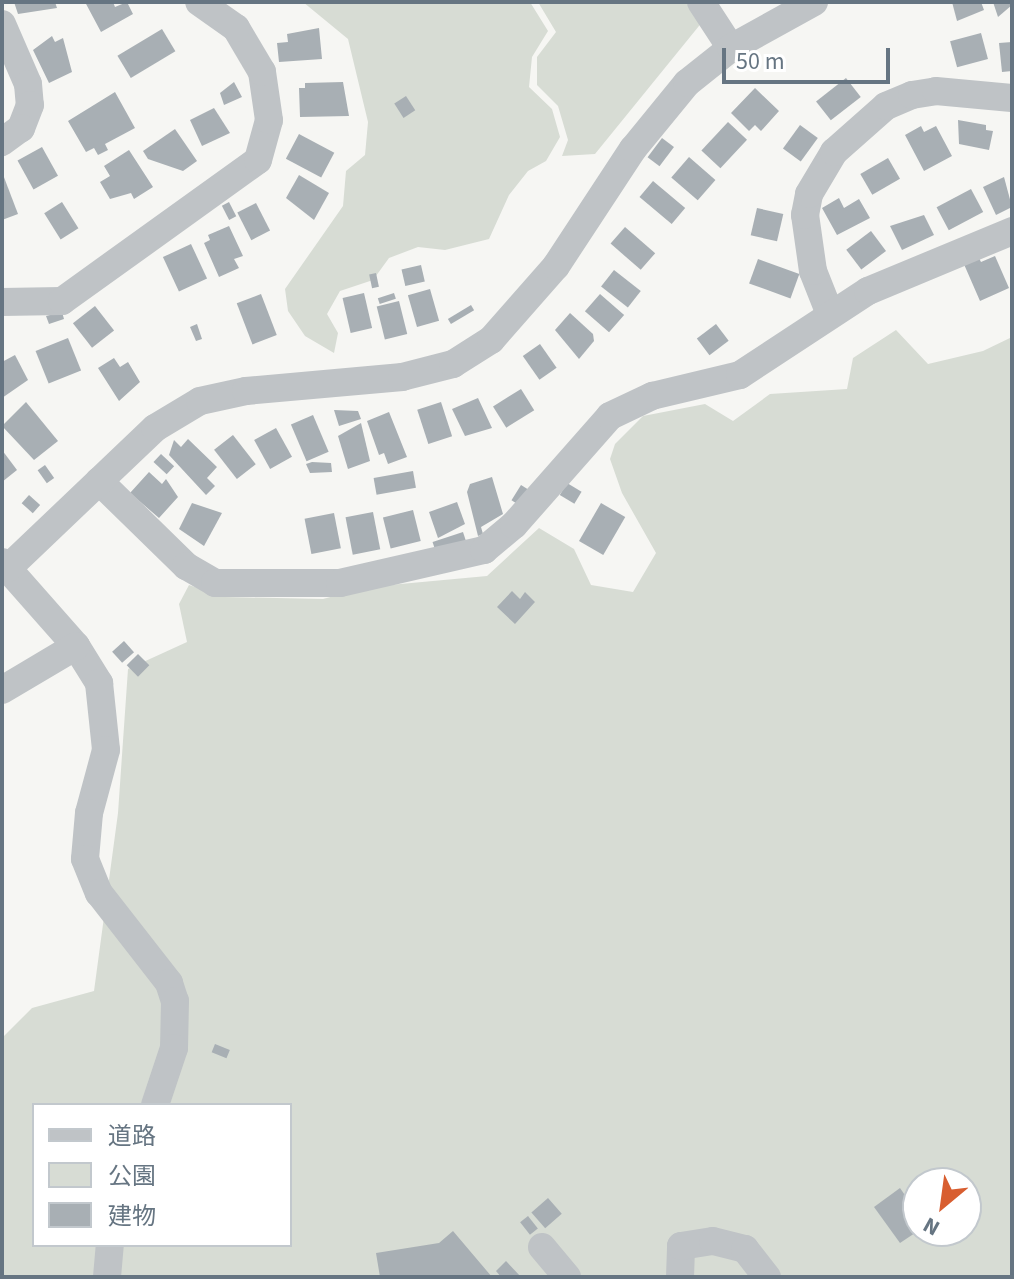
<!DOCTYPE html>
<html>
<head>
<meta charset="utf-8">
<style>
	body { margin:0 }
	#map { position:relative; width:1014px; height:1279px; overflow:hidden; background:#f6f6f3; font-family:"Source Sans 3","Noto Sans JP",sans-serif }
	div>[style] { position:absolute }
	.green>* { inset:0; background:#d7dcd4 }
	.building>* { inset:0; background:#a8afb4; transform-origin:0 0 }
	.minor>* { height:28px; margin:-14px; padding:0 14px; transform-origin:14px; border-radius:14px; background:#bfc3c6 }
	span { translate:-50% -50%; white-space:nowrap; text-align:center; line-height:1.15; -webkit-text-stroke:8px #fff; paint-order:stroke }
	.frame { position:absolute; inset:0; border:4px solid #667582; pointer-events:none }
	.legend { position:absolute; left:32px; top:1103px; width:260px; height:144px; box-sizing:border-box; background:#fff; border:2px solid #c2c8cd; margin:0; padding:10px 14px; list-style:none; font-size:24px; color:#667582 }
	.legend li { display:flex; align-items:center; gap:16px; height:40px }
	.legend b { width:40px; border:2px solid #c2c8cd }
	.north { position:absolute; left:902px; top:1167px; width:80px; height:80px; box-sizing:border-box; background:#fff; border:2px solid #c2c8cd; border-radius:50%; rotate:209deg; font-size:22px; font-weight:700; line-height:32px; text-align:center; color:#667582 }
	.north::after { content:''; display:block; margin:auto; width:28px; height:36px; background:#d85e30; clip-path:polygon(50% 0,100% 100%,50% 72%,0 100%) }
	.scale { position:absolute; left:722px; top:48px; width:168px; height:36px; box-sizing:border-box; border:4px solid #667582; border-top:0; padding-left:10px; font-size:24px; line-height:28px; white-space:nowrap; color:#667582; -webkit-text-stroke:6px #fff; paint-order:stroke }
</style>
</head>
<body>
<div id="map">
	<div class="green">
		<i style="clip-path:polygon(303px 2px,530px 2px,548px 31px,532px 57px,529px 87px,552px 109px,560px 137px,546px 161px,528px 171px,509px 195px,489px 239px,445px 250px,418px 247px,389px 258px,373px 280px,340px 291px,327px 314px,338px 333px,334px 353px,305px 336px,288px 311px,285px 289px,343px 206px,346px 171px,365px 155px,368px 122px,348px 39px)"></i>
		<i style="clip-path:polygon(538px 2px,691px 2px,703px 21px,595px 154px,562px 156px,568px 140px,558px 106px,537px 85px,537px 57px,556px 32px)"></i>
		<i style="clip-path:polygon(evenodd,896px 330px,928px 364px,983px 351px,1012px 337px,1012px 1277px,2px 1277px,2px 1038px,32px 1008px,94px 991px,118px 813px,128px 669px,187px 642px,179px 604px,189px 585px,225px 597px,323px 599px,368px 587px,487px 576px,539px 528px,574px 549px,591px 585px,633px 592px,656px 553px,622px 493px,610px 459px,615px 444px,643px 416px,705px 404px,733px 421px,770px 394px,847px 389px,853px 358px,896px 330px,34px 1105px,290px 1105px,290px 1245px,34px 1245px,34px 1105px,896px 330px,918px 1183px,966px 1183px,966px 1231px,918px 1231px,918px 1183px)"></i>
	</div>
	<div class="building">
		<i style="clip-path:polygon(14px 2px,55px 2px,57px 8px,18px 14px)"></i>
		<i style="clip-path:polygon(85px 2px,113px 2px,115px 7px,127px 2px,133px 14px,101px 32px)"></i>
		<i style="clip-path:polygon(952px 2px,981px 2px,984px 10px,957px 21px)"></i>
		<i style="clip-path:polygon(993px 2px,1012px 2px,1012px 5px,998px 17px)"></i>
		<i style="clip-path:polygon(319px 28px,322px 59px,279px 62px,277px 43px,288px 42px,287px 34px)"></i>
		<i style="left:162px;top:29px;width:26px;height:52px;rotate:59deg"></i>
		<i style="left:981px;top:33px;width:27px;height:32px;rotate:75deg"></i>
		<i style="clip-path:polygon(52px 36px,55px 42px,63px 38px,72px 72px,49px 83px,33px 50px)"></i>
		<i style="clip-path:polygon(1012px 42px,1012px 71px,1002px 72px,999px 43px)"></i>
		<i style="left:846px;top:78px;width:24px;height:38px;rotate:52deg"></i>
		<i style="clip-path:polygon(234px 82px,242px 97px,224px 105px,220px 93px)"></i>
		<i style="clip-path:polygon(343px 82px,349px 116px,300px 117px,299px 88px,305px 88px,305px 83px)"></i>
		<i style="clip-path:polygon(755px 88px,779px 111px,761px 131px,755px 125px,749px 131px,731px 113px)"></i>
		<i style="clip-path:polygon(115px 92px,135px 128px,105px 144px,108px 150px,98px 155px,94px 148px,86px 152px,68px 121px)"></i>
		<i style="left:406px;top:96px;width:17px;height:14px;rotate:57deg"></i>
		<i style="clip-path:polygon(214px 108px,230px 133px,202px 146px,190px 120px)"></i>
		<i style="clip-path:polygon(958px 120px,986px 125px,986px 130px,993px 131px,989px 150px,959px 144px)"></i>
		<i style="left:728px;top:122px;width:26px;height:39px;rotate:43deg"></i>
		<i style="left:800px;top:125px;width:22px;height:29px;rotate:36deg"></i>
		<i style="clip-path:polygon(921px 126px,924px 132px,936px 126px,952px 156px,924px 171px,905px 135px)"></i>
		<i style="clip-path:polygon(175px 129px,197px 161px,183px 171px,148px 159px,143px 151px)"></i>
		<i style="left:299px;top:134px;width:40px;height:28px;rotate:28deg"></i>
		<i style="left:662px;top:138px;width:15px;height:24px;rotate:37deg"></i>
		<i style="left:42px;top:147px;width:33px;height:28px;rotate:61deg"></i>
		<i style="clip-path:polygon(129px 150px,153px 187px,134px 199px,131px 193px,110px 199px,100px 182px,110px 176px,104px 166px)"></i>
		<i style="left:689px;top:157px;width:35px;height:27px;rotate:41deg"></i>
		<i style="left:888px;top:158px;width:24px;height:32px;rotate:60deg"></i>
		<i style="clip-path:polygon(2px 172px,18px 214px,2px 220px)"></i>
		<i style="clip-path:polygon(299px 175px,329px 193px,314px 220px,286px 198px)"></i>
		<i style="clip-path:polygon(1004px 177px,1012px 207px,996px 215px,983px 187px)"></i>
		<i style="left:653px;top:181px;width:42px;height:21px;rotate:40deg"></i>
		<i style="left:971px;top:189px;width:26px;height:39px;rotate:62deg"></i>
		<i style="clip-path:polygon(839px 198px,844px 208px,859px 199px,870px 218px,837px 235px,822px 208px)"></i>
		<i style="left:62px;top:202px;width:31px;height:21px;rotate:58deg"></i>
		<i style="left:229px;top:202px;width:16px;height:8px;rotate:63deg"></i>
		<i style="left:256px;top:203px;width:31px;height:21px;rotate:63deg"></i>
		<i style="left:757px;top:208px;width:27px;height:28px;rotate:13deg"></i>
		<i style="clip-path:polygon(924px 215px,934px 235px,902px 250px,890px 226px)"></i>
		<i style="clip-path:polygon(229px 226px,243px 256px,234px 259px,239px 268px,219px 277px,204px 243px,210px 240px,208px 235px)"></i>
		<i style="left:625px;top:227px;width:40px;height:22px;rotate:41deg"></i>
		<i style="left:871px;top:231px;width:25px;height:31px;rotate:53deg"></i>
		<i style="left:191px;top:244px;width:38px;height:31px;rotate:65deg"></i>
		<i style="clip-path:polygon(978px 256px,981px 262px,995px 256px,1009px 288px,980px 301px,963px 262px)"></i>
		<i style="left:758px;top:259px;width:44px;height:26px;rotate:20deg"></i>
		<i style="left:421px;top:265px;width:17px;height:20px;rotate:77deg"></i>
		<i style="left:614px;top:270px;width:34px;height:21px;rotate:38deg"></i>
		<i style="left:376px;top:273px;width:14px;height:7px;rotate:78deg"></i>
		<i style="left:430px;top:289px;width:33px;height:23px;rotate:74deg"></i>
		<i style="left:364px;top:293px;width:36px;height:22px;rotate:77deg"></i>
		<i style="left:394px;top:293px;width:6px;height:17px;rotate:72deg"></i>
		<i style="left:261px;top:294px;width:44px;height:26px;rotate:69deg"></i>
		<i style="left:600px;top:294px;width:32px;height:23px;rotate:41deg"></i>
		<i style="left:399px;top:301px;width:34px;height:23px;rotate:76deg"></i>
		<i style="left:471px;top:305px;width:6px;height:27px;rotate:59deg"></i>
		<i style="left:95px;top:306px;width:31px;height:28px;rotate:52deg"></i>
		<i style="clip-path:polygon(62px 312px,64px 319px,49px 324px,46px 316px)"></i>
		<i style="clip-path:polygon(570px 313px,593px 334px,594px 341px,579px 359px,555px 330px)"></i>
		<i style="clip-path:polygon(197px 324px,202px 339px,196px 341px,190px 327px)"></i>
		<i style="left:716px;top:324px;width:21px;height:24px;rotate:53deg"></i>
		<i style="left:68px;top:338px;width:35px;height:35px;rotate:68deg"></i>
		<i style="left:540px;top:344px;width:29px;height:21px;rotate:55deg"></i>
		<i style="clip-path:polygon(15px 355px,28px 380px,2px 398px,2px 362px)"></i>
		<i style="clip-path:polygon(114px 358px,120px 367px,128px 362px,140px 382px,119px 401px,98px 368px)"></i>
		<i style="left:521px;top:389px;width:25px;height:33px;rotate:58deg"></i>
		<i style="clip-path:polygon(478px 398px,492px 428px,465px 436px,452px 409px)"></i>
		<i style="clip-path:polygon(26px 402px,58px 441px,34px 460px,2px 426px)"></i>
		<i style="left:441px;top:402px;width:36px;height:25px;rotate:72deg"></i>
		<i style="clip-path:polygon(334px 410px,358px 411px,361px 419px,339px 426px)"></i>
		<i style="clip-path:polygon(389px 412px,407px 457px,388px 464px,384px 453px,379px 455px,367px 421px)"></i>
		<i style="left:313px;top:415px;width:40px;height:24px;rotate:67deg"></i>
		<i style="clip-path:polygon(361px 423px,370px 461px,348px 469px,338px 436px)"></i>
		<i style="left:276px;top:428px;width:33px;height:25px;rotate:61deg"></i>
		<i style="left:233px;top:435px;width:37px;height:24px;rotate:52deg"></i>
		<i style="clip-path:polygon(188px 439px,217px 467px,207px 478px,215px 486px,206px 495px,169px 455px,174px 440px,181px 447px)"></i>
		<i style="clip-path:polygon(2px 450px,17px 470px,2px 482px)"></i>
		<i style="left:161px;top:454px;width:18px;height:11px;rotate:43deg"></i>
		<i style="clip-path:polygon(312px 462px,331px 463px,332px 472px,310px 473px,306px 464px)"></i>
		<i style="left:45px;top:465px;width:16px;height:9px;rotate:55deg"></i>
		<i style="left:413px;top:471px;width:17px;height:40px;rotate:80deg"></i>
		<i style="clip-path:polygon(149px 472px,162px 484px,166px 479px,178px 497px,159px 518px,130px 493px)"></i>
		<i style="clip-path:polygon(492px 477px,503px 514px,481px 527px,483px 534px,478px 536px,467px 492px,470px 484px)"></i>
		<i style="left:567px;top:483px;width:17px;height:14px;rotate:31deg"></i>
		<i style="left:521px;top:485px;width:9px;height:18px;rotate:32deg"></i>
		<i style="left:29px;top:495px;width:15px;height:11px;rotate:42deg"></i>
		<i style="clip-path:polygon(457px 502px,465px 524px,438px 538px,429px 512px)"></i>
		<i style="clip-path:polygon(192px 503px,222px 513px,204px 546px,179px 529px)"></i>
		<i style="left:601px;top:503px;width:28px;height:44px;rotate:30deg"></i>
		<i style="left:413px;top:510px;width:32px;height:31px;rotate:76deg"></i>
		<i style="left:373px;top:512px;width:38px;height:28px;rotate:79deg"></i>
		<i style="left:334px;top:513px;width:36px;height:30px;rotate:79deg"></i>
		<i style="left:463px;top:532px;width:9px;height:32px;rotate:72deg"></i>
		<i style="clip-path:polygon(512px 591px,520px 599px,525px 592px,535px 602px,515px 624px,497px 607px)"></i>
		<i style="left:124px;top:641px;width:15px;height:16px;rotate:48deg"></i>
		<i style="left:138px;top:654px;width:16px;height:16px;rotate:45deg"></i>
		<i style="left:215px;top:1044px;width:16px;height:9px;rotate:22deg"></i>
		<i style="clip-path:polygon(900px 1188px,918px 1214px,918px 1231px,900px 1243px,874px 1207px)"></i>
		<i style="left:548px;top:1198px;width:21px;height:22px;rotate:49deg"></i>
		<i style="left:528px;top:1216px;width:16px;height:10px;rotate:52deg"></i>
		<i style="clip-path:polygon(453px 1231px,492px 1277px,380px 1277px,376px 1253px,439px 1243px)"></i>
		<i style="clip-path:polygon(506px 1261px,521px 1277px,501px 1277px,496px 1271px)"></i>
	</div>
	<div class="minor">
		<i style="left:701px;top:2px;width:55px;rotate:56.9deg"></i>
		<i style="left:2px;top:24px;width:65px;rotate:66.6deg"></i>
		<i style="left:28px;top:84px;width:21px;rotate:85deg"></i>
		<i style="left:30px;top:105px;width:25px;rotate:111deg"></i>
		<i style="left:21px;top:128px;width:24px;rotate:144deg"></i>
		<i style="left:2px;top:302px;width:60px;rotate:-1deg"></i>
		<i style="left:62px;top:301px;width:241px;rotate:-35.7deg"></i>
		<i style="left:258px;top:160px;width:41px;rotate:-74.6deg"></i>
		<i style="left:269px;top:120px;width:49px;rotate:-98.3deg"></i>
		<i style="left:262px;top:72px;width:51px;rotate:-120.6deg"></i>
		<i style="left:236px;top:28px;width:45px;rotate:-144.9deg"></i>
		<i style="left:830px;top:314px;width:46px;rotate:-111.6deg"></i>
		<i style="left:813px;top:271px;width:57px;rotate:-98.1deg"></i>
		<i style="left:805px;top:215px;width:21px;rotate:-79deg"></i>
		<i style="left:809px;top:194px;width:49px;rotate:-59.2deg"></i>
		<i style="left:834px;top:152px;width:69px;rotate:-41.5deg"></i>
		<i style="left:886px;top:106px;width:28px;rotate:-23deg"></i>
		<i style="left:912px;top:95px;width:24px;rotate:-9deg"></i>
		<i style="left:936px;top:91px;width:76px;rotate:5.3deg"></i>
		<i style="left:99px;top:481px;width:122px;rotate:44.3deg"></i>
		<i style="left:186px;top:566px;width:34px;rotate:30deg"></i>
		<i style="left:215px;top:583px;width:125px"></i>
		<i style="left:340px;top:583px;width:148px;rotate:-12.9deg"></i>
		<i style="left:484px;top:550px;width:39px;rotate:-40deg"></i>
		<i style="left:514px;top:525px;width:145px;rotate:-48.6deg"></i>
		<i style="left:610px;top:416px;width:47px;rotate:-25.5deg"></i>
		<i style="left:652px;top:396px;width:90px;rotate:-13.4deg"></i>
		<i style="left:740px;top:375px;width:153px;rotate:-33.3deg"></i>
		<i style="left:868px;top:291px;width:156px;rotate:-22.6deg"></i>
		<i style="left:2px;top:562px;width:112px;rotate:48.6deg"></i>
		<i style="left:76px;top:646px;width:44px;rotate:58.1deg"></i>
		<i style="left:99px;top:683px;width:67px;rotate:84deg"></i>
		<i style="left:106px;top:750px;width:65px;rotate:105.1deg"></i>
		<i style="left:89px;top:813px;width:46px;rotate:95deg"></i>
		<i style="left:85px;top:859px;width:37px;rotate:68deg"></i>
		<i style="left:99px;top:893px;width:114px;rotate:52.1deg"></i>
		<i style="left:169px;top:983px;width:19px;rotate:72deg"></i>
		<i style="left:175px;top:1001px;width:47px;rotate:91.2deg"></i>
		<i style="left:174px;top:1048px;width:60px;rotate:108.4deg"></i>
		<i style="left:8px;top:568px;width:203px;rotate:-43.6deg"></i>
		<i style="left:155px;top:428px;width:52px;rotate:-31deg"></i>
		<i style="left:200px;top:401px;width:47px;rotate:-12.3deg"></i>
		<i style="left:246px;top:391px;width:157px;rotate:-5.1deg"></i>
		<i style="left:402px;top:377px;width:53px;rotate:-14.3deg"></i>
		<i style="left:453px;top:364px;width:45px;rotate:-32.3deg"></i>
		<i style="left:491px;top:340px;width:98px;rotate:-48.7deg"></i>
		<i style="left:556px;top:266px;width:140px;rotate:-56.7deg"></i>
		<i style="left:633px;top:149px;width:85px;rotate:-50.7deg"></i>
		<i style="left:687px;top:83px;width:56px;rotate:-38.5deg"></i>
		<i style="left:731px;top:48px;width:95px;rotate:-29deg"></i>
		<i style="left:2px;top:690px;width:86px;rotate:-30.7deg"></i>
		<i style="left:542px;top:1247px;width:39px;rotate:50deg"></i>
		<i style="left:107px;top:1277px;width:32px;rotate:-85deg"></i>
		<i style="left:680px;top:1277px;width:31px;rotate:-88deg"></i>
		<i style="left:681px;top:1246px;width:32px;rotate:-9deg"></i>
		<i style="left:713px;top:1241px;width:33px;rotate:14deg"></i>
		<i style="left:745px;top:1249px;width:36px;rotate:52deg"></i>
	</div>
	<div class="frame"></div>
	<ul class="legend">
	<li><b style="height:10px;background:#bfc3c6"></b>道路</li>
	<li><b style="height:22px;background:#d7dcd4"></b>公園</li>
	<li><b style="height:22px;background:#a8afb4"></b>建物</li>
	</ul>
	<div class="north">N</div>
	<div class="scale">50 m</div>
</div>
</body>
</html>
